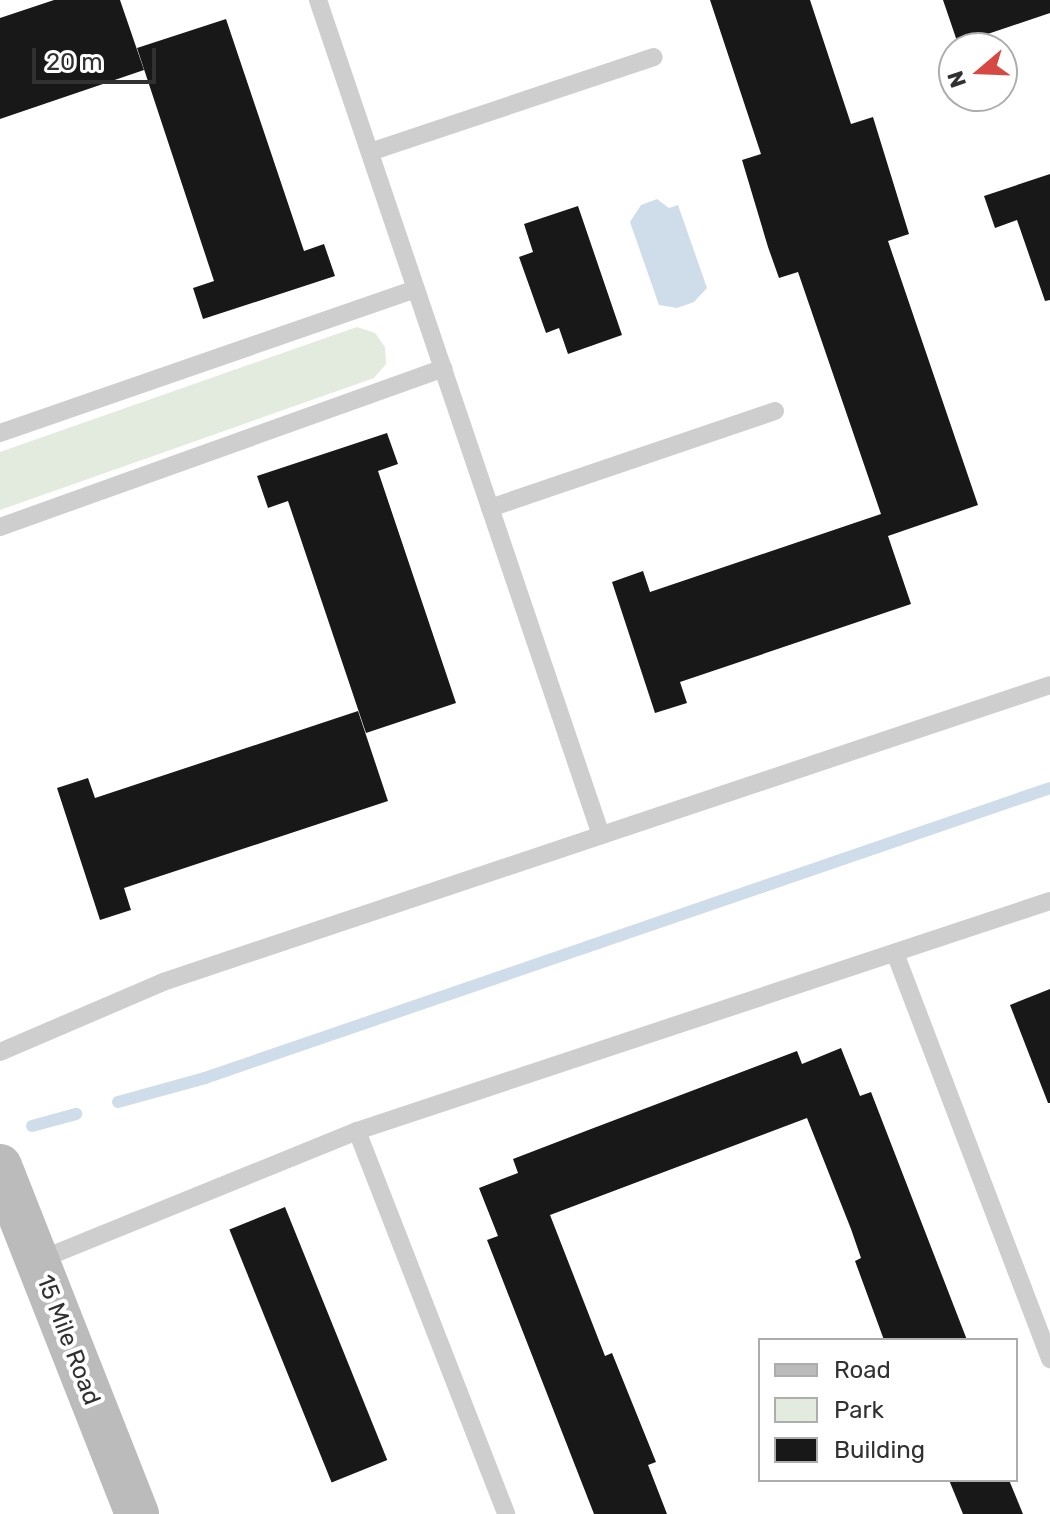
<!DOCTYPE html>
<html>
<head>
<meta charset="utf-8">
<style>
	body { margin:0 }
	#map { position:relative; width:1050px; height:1514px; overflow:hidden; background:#fff; font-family:Rubik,sans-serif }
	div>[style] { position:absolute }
	.green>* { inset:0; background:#e3eade }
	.water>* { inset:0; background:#cfddea }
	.stream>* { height:12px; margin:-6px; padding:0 6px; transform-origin:6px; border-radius:6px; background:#cfddea }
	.building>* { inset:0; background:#181818; transform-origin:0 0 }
	.service>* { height:18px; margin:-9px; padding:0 9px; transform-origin:9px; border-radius:9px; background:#cecece }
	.secondary>* { height:44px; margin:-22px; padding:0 22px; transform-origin:22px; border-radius:22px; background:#bbb }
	span { translate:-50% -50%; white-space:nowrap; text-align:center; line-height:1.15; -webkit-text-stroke:8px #fff; paint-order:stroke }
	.street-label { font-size:24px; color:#313131 }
	.legend { position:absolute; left:758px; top:1338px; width:260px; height:144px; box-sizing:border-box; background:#fff; border:2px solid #adadad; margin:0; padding:10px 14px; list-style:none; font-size:24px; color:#313131 }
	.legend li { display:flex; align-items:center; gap:16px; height:40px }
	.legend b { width:40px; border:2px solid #adadad }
	.north { position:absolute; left:938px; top:32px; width:80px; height:80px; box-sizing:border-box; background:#fff; border:2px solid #adadad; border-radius:50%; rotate:251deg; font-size:22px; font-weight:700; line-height:32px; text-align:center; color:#313131 }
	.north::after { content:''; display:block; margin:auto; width:28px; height:36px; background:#d84843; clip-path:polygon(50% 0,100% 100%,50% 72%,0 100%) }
	.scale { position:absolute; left:32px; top:48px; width:124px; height:36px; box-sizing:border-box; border:4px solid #313131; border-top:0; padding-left:10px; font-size:24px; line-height:28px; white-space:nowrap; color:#313131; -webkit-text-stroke:6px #fff; paint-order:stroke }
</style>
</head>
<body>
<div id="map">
	<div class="green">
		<i style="clip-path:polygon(357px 327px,375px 333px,385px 347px,386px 364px,374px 378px,0 510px,0 452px)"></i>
	</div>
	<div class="water">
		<i style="clip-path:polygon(657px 199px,669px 208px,678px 205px,707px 288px,694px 302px,677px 308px,659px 305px,630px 222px,641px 205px)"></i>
	</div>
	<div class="stream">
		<i style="left:118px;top:1102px;width:90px;rotate:-15.4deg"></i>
		<i style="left:205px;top:1078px;width:893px;rotate:-18.94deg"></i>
		<i style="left:32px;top:1126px;width:46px;rotate:-15.3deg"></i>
	</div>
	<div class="building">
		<i style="clip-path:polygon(54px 0,120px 0,144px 70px,0 119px,0 18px)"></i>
		<i style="clip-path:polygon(710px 0,810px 0,851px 124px,873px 117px,909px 234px,888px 241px,978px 505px,888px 536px,911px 604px,680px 682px,687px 703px,655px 713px,612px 582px,643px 571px,650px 592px,881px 514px,798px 272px,779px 278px,768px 247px,742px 160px,761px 154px)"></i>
		<i style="clip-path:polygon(943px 0,1050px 0,1050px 13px,958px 44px)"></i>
		<i style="clip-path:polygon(226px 19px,304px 251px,324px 244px,335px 276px,203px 319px,193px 288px,214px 281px,137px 48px)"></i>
		<i style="clip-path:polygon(1050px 174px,1050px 300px,1045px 301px,1017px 220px,995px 228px,984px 196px)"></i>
		<i style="clip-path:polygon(578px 206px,622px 335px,568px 354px,559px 328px,546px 333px,519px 257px,533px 252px,524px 224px)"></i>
		<i style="clip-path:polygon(387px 433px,398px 464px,378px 471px,456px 703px,366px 733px,288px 501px,268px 508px,257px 476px)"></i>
		<i style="clip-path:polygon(358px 711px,388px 801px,124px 888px,131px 910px,100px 920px,57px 788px,88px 778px,95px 798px)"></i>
		<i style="clip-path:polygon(1050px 989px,1050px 1103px,1048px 1103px,1010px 1005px)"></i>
		<i style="clip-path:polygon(841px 1048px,860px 1096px,871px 1092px,967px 1340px,884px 1340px,855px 1261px,861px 1258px,851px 1229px,807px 1118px,550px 1215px,605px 1356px,612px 1353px,656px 1462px,648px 1465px,667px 1514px,594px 1514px,487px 1240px,498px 1236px,479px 1188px,518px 1173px,513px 1159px,591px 1129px,797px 1051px,802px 1064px)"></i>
		<i style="left:285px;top:1207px;width:273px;height:60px;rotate:68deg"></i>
		<i style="clip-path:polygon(949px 1480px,1009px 1480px,1023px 1514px,963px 1514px)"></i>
	</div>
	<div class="service">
		<i style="left:318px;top:0;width:882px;rotate:71.28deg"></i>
		<i style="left:370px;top:152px;width:299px;rotate:-18.5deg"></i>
		<i style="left:0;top:433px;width:440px;rotate:-19.1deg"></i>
		<i style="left:490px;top:508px;width:301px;rotate:-18.8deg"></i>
		<i style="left:0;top:527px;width:471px;rotate:-19.7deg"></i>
		<i style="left:895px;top:953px;width:435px;rotate:69.1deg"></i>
		<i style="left:0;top:1052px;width:177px;rotate:-23.2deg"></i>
		<i style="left:163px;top:982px;width:935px;rotate:-18.51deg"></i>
		<i style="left:357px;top:1131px;width:411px;rotate:68.7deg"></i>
		<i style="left:37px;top:1261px;width:345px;rotate:-22.1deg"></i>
		<i style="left:357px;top:1131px;width:730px;rotate:-18.36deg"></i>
	</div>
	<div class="secondary">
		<i style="left:0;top:1166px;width:374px;rotate:68.5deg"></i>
	</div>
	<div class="street-label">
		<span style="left:68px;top:1340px;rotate:69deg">15 Mile Road</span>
	</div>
	<ul class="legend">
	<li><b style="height:10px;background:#bbb"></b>Road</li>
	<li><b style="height:22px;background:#e3eade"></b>Park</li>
	<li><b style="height:22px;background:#181818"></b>Building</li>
	</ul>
	<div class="north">N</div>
	<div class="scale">20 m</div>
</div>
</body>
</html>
